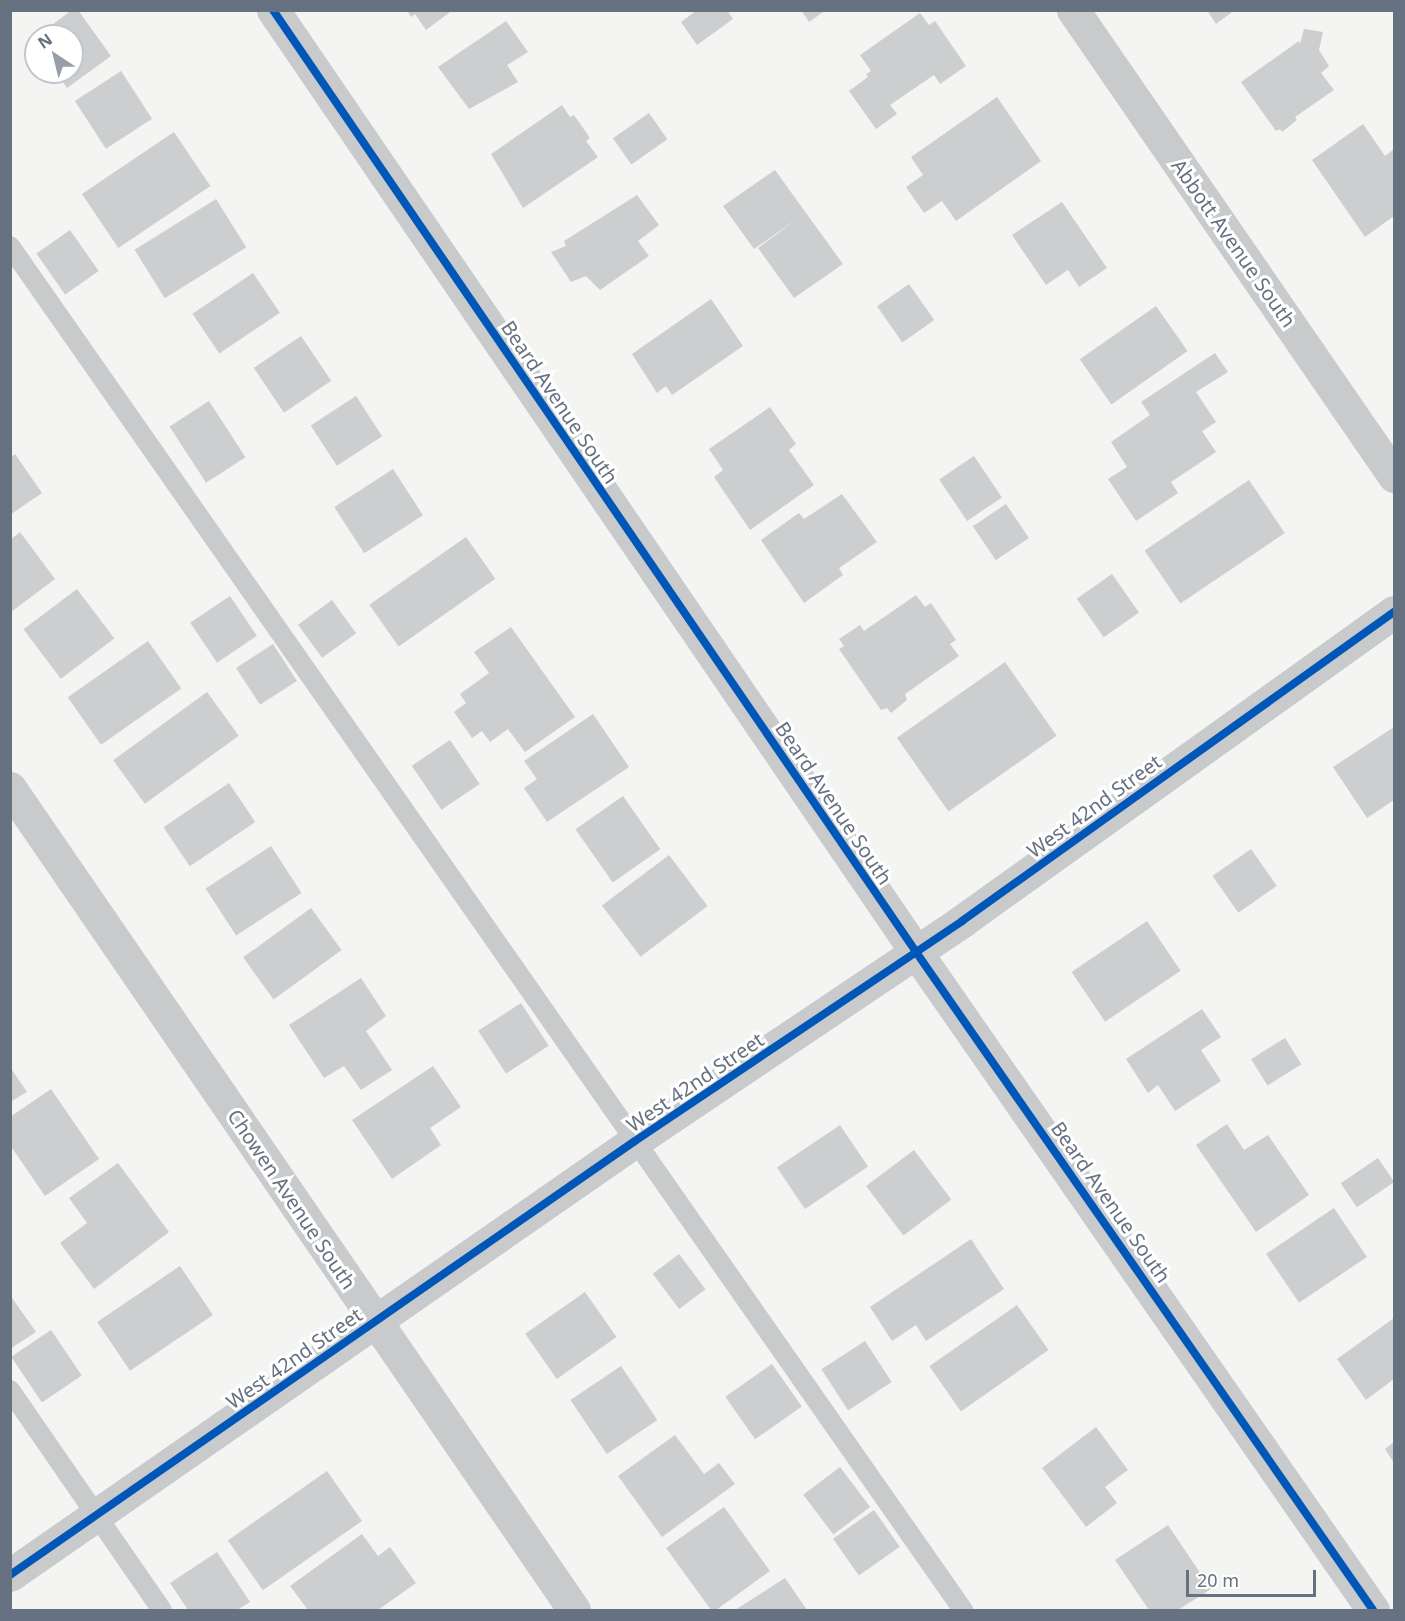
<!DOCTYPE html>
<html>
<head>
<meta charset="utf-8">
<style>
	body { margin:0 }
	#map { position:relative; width:1405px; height:1621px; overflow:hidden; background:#f4f4f3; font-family:"Noto Sans",sans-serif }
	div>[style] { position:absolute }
	.building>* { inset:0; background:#cccecf; transform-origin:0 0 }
	.service>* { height:20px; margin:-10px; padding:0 10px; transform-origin:10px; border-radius:10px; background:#c9cacb }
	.minor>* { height:33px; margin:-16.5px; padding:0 16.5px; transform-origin:16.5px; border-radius:16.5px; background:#c9cacb }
	.cycleway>* { height:8px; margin:-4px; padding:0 4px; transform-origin:4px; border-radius:4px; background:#0057b8 }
	span { translate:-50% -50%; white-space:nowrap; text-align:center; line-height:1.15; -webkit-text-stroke:6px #fff; paint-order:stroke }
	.street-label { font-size:20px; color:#667181 }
	.frame { position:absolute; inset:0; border:12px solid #667181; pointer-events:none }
	.north { position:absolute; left:24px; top:24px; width:60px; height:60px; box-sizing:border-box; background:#fff; border:2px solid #c2c6cd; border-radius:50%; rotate:325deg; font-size:16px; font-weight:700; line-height:24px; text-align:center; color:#667181 }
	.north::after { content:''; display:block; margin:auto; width:21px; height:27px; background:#989fa9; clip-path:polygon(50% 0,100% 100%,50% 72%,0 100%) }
	.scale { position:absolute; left:1186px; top:1570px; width:130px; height:27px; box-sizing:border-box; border:3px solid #667181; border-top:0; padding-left:8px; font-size:18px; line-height:21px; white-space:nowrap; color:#667181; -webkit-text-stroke:4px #fff; paint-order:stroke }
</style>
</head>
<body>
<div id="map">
	<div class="building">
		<i style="clip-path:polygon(72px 10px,78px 10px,111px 56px,67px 88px,56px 72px,72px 72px,72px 36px,37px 36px)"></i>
		<i style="clip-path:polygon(407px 10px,453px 10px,426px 30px,415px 14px,411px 17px)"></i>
		<i style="clip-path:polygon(697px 10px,727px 10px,733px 19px,697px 45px,681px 22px)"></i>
		<i style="clip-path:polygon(801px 10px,826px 10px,809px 22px)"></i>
		<i style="clip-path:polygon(1207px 10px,1235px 10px,1216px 24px)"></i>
		<i style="clip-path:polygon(920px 13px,929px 25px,935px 21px,966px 66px,940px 84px,934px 75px,890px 105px,897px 114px,876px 129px,849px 91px,868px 77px,866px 74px,871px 71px,860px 55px)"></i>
		<i style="clip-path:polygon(506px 21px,528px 52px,507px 65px,518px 82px,469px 109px,438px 67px)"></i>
		<i style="clip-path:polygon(1304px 29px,1323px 32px,1319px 50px,1329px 66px,1321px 73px,1334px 90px,1295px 117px,1297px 120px,1282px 132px,1280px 129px,1276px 131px,1241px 82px,1299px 41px,1300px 44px)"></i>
		<i style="left:121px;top:71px;width:57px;height:55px;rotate:57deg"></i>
		<i style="clip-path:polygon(997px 97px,1041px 161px,956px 221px,942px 201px,924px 213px,906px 187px,923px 175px,911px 157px)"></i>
		<i style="clip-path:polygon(562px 105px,570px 117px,574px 115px,590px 138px,586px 141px,598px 157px,523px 208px,491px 154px)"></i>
		<i style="left:649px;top:113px;width:32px;height:44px;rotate:55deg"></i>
		<i style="clip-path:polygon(1363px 124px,1385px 156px,1394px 149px,1394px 216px,1365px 237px,1312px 160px)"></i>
		<i style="left:174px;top:132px;width:65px;height:111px;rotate:56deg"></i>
		<i style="clip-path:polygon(775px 170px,843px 264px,794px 298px,758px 248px,800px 217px,754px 249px,723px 206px)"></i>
		<i style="clip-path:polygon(637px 195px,659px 225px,638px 241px,649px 256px,600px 290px,586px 276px,571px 282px,551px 252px,566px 246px,564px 241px)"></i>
		<i style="left:216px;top:199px;width:57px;height:96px;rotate:58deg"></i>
		<i style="clip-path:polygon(1062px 202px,1107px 268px,1079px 287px,1068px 270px,1046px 285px,1012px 235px)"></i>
		<i style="left:70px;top:230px;width:50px;height:41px;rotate:55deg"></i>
		<i style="left:253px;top:273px;width:48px;height:73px;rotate:56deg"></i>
		<i style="left:909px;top:284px;width:44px;height:39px;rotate:55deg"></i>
		<i style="clip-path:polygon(711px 299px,743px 346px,672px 395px,666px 386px,657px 393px,632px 354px)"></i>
		<i style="left:1156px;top:306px;width:55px;height:93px;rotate:55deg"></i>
		<i style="left:301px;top:336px;width:54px;height:57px;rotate:56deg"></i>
		<i style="clip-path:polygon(1215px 353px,1228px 372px,1196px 392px,1216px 422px,1202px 431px,1216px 452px,1171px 482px,1178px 493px,1136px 521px,1108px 479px,1127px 467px,1111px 442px,1150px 415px,1141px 402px)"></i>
		<i style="left:356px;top:396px;width:48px;height:54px;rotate:57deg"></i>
		<i style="left:209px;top:401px;width:67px;height:47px;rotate:57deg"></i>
		<i style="clip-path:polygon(770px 407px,796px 444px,789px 450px,814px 485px,750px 530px,714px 477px,723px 470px,709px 449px)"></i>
		<i style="clip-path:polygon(15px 454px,42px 493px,10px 515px,10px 458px)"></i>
		<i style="left:974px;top:456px;width:50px;height:42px;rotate:56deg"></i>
		<i style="left:393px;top:469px;width:55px;height:70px;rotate:57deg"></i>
		<i style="left:1249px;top:480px;width:64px;height:126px;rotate:56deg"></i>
		<i style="clip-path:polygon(842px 494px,877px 542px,839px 568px,843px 575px,804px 603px,761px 540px,799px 513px,804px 519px)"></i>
		<i style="left:1006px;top:504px;width:41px;height:40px;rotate:56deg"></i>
		<i style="clip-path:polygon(20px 532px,55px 579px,11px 612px,10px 540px)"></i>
		<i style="left:466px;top:537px;width:51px;height:118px;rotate:55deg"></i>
		<i style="left:1112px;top:574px;width:47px;height:43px;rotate:55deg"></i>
		<i style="left:77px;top:589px;width:62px;height:67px;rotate:53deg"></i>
		<i style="clip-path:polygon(916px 595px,925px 607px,931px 603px,956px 640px,950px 644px,959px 656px,905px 694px,907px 700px,891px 713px,887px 708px,881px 710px,839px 649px,844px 646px,839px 639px,860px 625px,864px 631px)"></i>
		<i style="left:230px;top:596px;width:48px;height:48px;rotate:56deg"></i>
		<i style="left:332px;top:600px;width:41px;height:42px;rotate:54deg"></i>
		<i style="clip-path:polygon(511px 627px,575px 717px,525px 752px,508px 729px,490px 742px,482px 731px,472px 738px,454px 712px,466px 703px,460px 694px,489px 673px,474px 652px)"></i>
		<i style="left:148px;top:641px;width:58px;height:98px;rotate:55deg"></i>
		<i style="left:273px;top:644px;width:44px;height:44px;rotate:57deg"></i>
		<i style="left:1005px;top:662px;width:90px;height:132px;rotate:55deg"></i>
		<i style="left:207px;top:692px;width:54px;height:116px;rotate:54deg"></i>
		<i style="clip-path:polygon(593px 714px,629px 767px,547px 822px,524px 788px,537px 779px,524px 761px)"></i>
		<i style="clip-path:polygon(1394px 727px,1394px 800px,1367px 818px,1333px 767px)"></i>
		<i style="left:450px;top:740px;width:53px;height:46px;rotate:56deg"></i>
		<i style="left:229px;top:783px;width:47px;height:79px;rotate:56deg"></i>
		<i style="left:623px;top:796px;width:65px;height:58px;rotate:55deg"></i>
		<i style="left:271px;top:846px;width:56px;height:78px;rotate:57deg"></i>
		<i style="left:1251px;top:849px;width:45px;height:47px;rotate:55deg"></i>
		<i style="left:669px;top:855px;width:64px;height:84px;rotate:53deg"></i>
		<i style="left:311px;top:908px;width:52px;height:84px;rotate:54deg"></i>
		<i style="left:1147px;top:921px;width:60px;height:91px;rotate:56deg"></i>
		<i style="clip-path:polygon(361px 978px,386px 1016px,366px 1031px,392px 1070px,361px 1090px,344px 1066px,324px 1078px,289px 1025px)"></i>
		<i style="left:521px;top:1003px;width:51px;height:51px;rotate:57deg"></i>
		<i style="clip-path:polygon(1202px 1009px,1221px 1037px,1201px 1050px,1221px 1081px,1175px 1111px,1158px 1085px,1148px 1093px,1126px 1059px)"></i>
		<i style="left:1285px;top:1038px;width:31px;height:40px;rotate:58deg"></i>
		<i style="clip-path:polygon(433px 1066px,461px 1107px,430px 1128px,441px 1145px,392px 1179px,352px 1120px)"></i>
		<i style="clip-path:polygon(10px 1067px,27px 1092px,10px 1102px)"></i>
		<i style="clip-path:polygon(51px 1089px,99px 1159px,45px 1196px,10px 1145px,10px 1117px)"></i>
		<i style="clip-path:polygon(1227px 1124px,1244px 1150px,1268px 1135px,1309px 1195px,1256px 1232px,1196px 1145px)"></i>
		<i style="left:840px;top:1125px;width:50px;height:76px;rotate:56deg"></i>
		<i style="left:914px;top:1150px;width:62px;height:60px;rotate:53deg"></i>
		<i style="left:1378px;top:1158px;width:29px;height:45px;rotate:56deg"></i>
		<i style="clip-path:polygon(118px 1163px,169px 1232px,94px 1289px,60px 1243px,87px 1223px,69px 1198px)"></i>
		<i style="left:1334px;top:1208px;width:59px;height:82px;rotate:56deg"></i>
		<i style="clip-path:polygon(971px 1239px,1004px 1289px,926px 1341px,916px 1325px,892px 1341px,870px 1307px)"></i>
		<i style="left:679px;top:1254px;width:44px;height:33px;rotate:53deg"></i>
		<i style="left:180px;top:1266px;width:59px;height:100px;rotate:56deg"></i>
		<i style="left:585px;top:1292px;width:55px;height:73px;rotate:55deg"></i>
		<i style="clip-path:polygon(10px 1295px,36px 1332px,10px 1349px)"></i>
		<i style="left:1017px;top:1305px;width:55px;height:107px;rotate:55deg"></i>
		<i style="clip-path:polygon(1394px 1318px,1394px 1379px,1366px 1400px,1337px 1359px)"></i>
		<i style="left:51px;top:1330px;width:55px;height:48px;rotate:56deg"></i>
		<i style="left:865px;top:1341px;width:49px;height:52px;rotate:57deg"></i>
		<i style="left:772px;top:1364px;width:52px;height:57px;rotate:55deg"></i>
		<i style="left:621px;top:1366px;width:65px;height:61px;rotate:56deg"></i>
		<i style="clip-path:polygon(1096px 1427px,1128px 1470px,1105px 1487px,1117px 1503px,1086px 1527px,1042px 1468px)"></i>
		<i style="clip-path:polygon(675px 1435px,704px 1474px,719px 1463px,735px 1484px,662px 1537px,618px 1476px)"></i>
		<i style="clip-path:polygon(1394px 1442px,1394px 1463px,1385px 1449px)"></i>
		<i style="left:840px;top:1467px;width:50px;height:46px;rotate:53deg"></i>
		<i style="left:327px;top:1471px;width:61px;height:121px;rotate:55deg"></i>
		<i style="clip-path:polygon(724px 1507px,770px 1571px,716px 1610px,711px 1610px,666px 1548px)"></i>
		<i style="left:874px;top:1510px;width:45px;height:50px;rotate:55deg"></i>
		<i style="clip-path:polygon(1168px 1525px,1211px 1589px,1178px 1610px,1149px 1610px,1115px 1560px)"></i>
		<i style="clip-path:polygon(362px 1534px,378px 1556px,390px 1547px,416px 1583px,378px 1610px,308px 1610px,290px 1586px)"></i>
		<i style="clip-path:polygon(217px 1552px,250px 1602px,237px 1610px,188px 1610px,170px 1583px)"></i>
		<i style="clip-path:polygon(785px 1578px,807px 1610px,735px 1610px)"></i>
	</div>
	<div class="service">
		<i style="left:10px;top:246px;width:1664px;rotate:55.06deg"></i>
		<i style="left:10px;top:1390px;width:267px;rotate:55.4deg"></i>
	</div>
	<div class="minor">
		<i style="left:273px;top:10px;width:1141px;rotate:55.68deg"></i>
		<i style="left:916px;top:952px;width:801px;rotate:55.22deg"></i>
		<i style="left:1073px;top:10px;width:566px;rotate:55.44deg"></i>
		<i style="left:10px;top:788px;width:997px;rotate:55.54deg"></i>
		<i style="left:10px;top:1575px;width:761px;rotate:-34.78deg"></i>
		<i style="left:635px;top:1141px;width:394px;rotate:-33.9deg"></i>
		<i style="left:962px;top:921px;width:531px;rotate:-35.58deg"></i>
	</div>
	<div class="cycleway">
		<i style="left:273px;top:10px;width:1141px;rotate:55.68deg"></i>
		<i style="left:916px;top:952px;width:801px;rotate:55.22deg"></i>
		<i style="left:10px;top:1575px;width:761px;rotate:-34.78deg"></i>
		<i style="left:635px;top:1141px;width:394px;rotate:-33.9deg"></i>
		<i style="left:962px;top:921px;width:531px;rotate:-35.58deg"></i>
	</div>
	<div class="street-label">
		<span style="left:1234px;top:243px;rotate:55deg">Abbott Avenue South</span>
		<span style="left:560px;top:402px;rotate:56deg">Beard Avenue South</span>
		<span style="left:834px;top:803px;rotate:56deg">Beard Avenue South</span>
		<span style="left:1094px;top:806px;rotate:-36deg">West 42nd Street</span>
		<span style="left:695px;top:1082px;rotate:-34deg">West 42nd Street</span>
		<span style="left:292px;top:1199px;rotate:56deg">Chowen Avenue South</span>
		<span style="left:1111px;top:1202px;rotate:55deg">Beard Avenue South</span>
		<span style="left:294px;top:1358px;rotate:-35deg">West 42nd Street</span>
	</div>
	<div class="frame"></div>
	<div class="north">N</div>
	<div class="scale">20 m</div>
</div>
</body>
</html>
